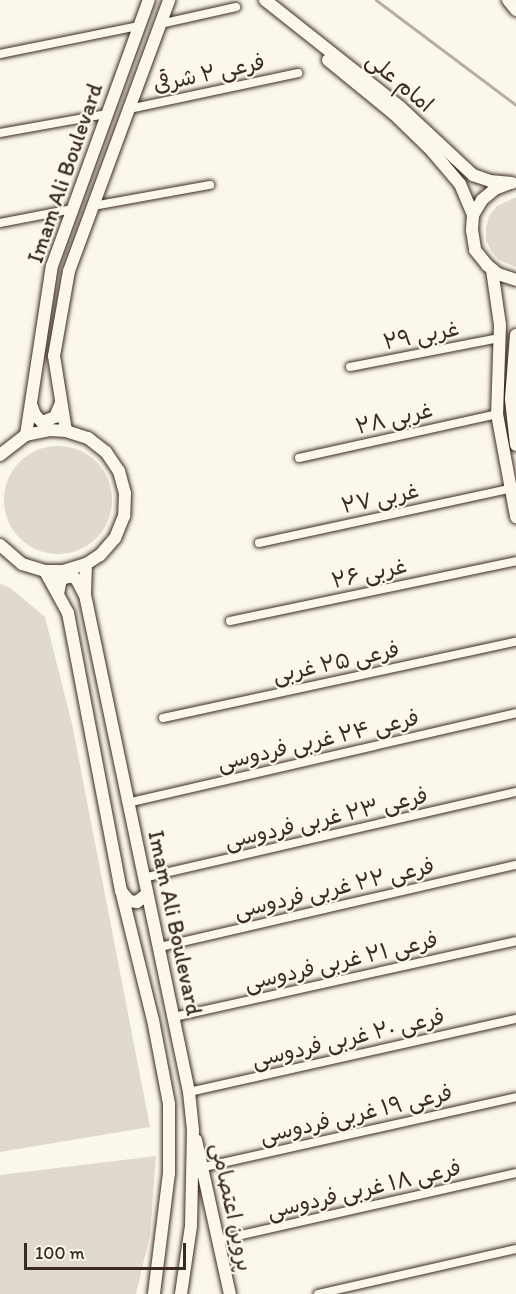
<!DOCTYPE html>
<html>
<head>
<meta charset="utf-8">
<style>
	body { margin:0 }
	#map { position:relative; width:516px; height:1294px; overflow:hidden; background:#fbf7ec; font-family:Itim,"Playpen Sans Arabic",sans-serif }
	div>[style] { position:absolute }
	.green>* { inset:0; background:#dfd9ce }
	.round { border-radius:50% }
	.stream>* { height:3px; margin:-1.5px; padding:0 1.5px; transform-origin:1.5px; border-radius:1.5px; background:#b6aea2 }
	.roads { filter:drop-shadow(0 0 2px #3b2a1e) drop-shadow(0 0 2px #3b2a1e) }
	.minor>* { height:8px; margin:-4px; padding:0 4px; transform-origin:4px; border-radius:4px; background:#fbf7ec }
	.secondary>* { height:12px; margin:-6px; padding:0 6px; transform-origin:6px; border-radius:6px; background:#fbf7ec }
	span { translate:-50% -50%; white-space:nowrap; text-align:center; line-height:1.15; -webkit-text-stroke:4.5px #fbf7ec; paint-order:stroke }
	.street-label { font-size:22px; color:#3b2a1e }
	.scale { position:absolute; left:24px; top:1243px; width:162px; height:27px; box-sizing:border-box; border:3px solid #3b2a1e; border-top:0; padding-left:8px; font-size:18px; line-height:21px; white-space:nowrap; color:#3b2a1e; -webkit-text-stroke:4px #fbf7ec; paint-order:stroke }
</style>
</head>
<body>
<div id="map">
	<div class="green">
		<i style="clip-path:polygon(516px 197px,516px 267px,499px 260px,491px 251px,486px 240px,486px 228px,489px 216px,497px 206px)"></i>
		<i class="round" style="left:4px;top:446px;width:108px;height:108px"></i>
		<i style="clip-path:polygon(0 584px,9px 587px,45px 617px,72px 724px,150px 1127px,0 1152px)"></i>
		<i style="clip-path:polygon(156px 1156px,150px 1235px,136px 1294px,0 1294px,0 1175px)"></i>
	</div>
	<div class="stream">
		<i style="left:376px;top:0;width:175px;rotate:36.9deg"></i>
	</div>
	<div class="roads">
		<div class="minor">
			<i style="left:160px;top:24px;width:78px;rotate:-12.6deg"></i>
			<i style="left:0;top:54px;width:142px;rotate:-11.4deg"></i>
			<i style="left:129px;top:109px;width:173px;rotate:-12deg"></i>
			<i style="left:0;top:133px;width:109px;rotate:-10.1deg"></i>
			<i style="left:93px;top:206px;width:119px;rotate:-10.2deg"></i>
			<i style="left:0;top:223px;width:74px;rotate:-10.9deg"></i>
			<i style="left:350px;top:367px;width:152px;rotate:-11deg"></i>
			<i style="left:299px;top:458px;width:203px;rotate:-12.5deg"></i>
			<i style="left:259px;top:543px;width:256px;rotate:-12.2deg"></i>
			<i style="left:230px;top:621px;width:292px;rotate:-11.8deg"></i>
			<i style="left:163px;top:718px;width:361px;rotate:-12.2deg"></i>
			<i style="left:127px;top:803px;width:399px;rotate:-13deg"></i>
			<i style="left:143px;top:878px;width:383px;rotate:-13deg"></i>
			<i style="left:160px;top:947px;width:365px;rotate:-13deg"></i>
			<i style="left:174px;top:1017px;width:350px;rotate:-12.5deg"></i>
			<i style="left:189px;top:1092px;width:335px;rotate:-12.6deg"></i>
			<i style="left:204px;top:1167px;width:320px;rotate:-12.6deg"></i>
			<i style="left:219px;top:1240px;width:304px;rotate:-12.7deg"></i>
			<i style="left:318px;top:1294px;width:203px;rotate:-12.8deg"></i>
		</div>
		<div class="secondary">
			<i style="left:265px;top:0;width:172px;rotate:38.4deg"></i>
			<i style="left:400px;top:107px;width:100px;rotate:43deg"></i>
			<i style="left:473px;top:175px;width:18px;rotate:19deg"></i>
			<i style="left:490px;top:181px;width:22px;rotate:5deg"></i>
			<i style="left:508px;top:0;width:13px;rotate:51deg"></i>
			<i style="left:328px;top:60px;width:85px;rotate:39.3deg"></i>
			<i style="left:394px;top:114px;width:53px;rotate:44.2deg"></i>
			<i style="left:432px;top:151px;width:43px;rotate:49.7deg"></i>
			<i style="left:460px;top:184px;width:34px;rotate:67deg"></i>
			<i style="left:508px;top:184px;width:14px;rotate:159deg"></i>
			<i style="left:495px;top:189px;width:17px;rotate:140deg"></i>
			<i style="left:482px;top:200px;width:17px;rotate:121deg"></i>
			<i style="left:473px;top:215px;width:15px;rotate:94deg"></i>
			<i style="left:472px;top:230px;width:20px;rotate:81deg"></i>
			<i style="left:475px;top:250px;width:19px;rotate:51deg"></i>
			<i style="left:487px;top:265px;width:14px;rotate:39deg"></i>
			<i style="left:498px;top:274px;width:19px;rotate:18deg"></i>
			<i style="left:492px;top:270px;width:56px;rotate:81.7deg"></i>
			<i style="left:500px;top:325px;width:89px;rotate:91.9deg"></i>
			<i style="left:497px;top:414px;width:105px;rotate:79.5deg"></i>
			<i style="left:516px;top:335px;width:64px;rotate:94.5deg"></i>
			<i style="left:511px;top:399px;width:46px;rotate:83.8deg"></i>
			<i style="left:31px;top:404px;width:12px;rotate:70deg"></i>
			<i style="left:35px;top:415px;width:10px;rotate:45deg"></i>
			<i style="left:42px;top:422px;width:14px;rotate:-21deg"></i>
			<i style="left:55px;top:417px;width:15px;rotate:-67deg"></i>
			<i style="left:66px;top:431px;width:76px;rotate:-99.1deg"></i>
			<i style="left:54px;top:356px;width:86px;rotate:-80deg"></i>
			<i style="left:69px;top:271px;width:289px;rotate:-69.7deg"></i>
			<i style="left:26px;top:435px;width:171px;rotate:-81.3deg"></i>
			<i style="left:52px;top:266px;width:283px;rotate:-70deg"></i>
			<i style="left:0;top:455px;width:33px;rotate:-38deg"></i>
			<i style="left:26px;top:435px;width:24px;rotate:-12deg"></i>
			<i style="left:49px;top:430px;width:17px;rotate:3deg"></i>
			<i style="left:66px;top:431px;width:23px;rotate:18deg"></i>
			<i style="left:88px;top:438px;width:23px;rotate:38deg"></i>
			<i style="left:106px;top:452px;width:23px;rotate:56deg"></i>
			<i style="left:119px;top:471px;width:23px;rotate:75deg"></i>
			<i style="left:125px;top:493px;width:23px;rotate:92deg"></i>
			<i style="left:124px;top:516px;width:24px;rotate:112deg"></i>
			<i style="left:115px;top:538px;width:23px;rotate:131deg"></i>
			<i style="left:100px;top:555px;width:17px;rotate:147deg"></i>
			<i style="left:86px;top:564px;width:24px;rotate:163deg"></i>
			<i style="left:63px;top:571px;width:18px;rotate:180deg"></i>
			<i style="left:45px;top:571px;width:24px;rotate:-163deg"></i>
			<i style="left:22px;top:564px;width:29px;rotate:-139deg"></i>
			<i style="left:86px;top:564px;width:31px;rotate:92deg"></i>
			<i style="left:85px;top:595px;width:508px;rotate:78.18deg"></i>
			<i style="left:189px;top:1092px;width:38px;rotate:84deg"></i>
			<i style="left:193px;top:1130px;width:96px;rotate:91.2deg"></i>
			<i style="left:191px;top:1226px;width:69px;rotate:98.4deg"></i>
			<i style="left:45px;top:571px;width:48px;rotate:61.3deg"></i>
			<i style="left:68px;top:613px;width:282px;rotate:79.2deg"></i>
			<i style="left:121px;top:890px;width:134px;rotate:76.2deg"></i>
			<i style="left:153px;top:1020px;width:86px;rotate:79.2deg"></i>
			<i style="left:169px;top:1104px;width:69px;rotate:90deg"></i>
			<i style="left:169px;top:1173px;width:122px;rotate:97.1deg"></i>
			<i style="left:58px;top:594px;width:15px;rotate:-79deg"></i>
			<i style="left:61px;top:579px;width:11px;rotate:-15deg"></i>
			<i style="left:72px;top:576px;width:6px;rotate:39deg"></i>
			<i style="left:77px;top:580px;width:16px;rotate:63deg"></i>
			<i style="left:121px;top:891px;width:13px;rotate:51deg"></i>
			<i style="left:129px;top:901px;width:8px;rotate:7deg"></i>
			<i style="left:137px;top:902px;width:13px;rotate:-39deg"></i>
			<i style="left:196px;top:1140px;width:158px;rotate:77.6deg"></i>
		</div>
	</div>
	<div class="street-label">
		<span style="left:209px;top:73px;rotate:-12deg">فرعی ۲ شرقی</span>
		<span style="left:400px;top:82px;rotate:40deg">امام علی</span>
		<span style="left:65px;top:173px;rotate:-71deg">Imam Ali Boulevard</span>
		<span style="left:421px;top:335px;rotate:-11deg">۲۹ غربی</span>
		<span style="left:394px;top:418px;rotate:-13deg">۲۸ غربی</span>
		<span style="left:380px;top:498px;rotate:-12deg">۲۷ غربی</span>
		<span style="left:369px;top:573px;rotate:-12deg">۲۶ غربی</span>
		<span style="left:336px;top:662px;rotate:-12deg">فرعی ۲۵ غربی</span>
		<span style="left:318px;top:740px;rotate:-13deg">فرعی ۲۴ غربی فردوسی</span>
		<span style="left:326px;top:818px;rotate:-13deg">فرعی ۲۳ غربی فردوسی</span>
		<span style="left:334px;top:888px;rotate:-13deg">فرعی ۲۲ غربی فردوسی</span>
		<span style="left:175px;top:923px;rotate:78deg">Imam Ali Boulevard</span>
		<span style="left:341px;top:961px;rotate:-13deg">فرعی ۲۱ غربی فردوسی</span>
		<span style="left:348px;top:1038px;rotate:-13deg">فرعی ۲۰ غربی فردوسی</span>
		<span style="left:356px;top:1114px;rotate:-13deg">فرعی ۱۹ غربی فردوسی</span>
		<span style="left:364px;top:1189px;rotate:-13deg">فرعی ۱۸ غربی فردوسی</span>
		<span style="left:232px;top:1207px;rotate:78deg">پروین اعتصامی</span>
	</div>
	<div class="scale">100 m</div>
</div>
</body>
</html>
